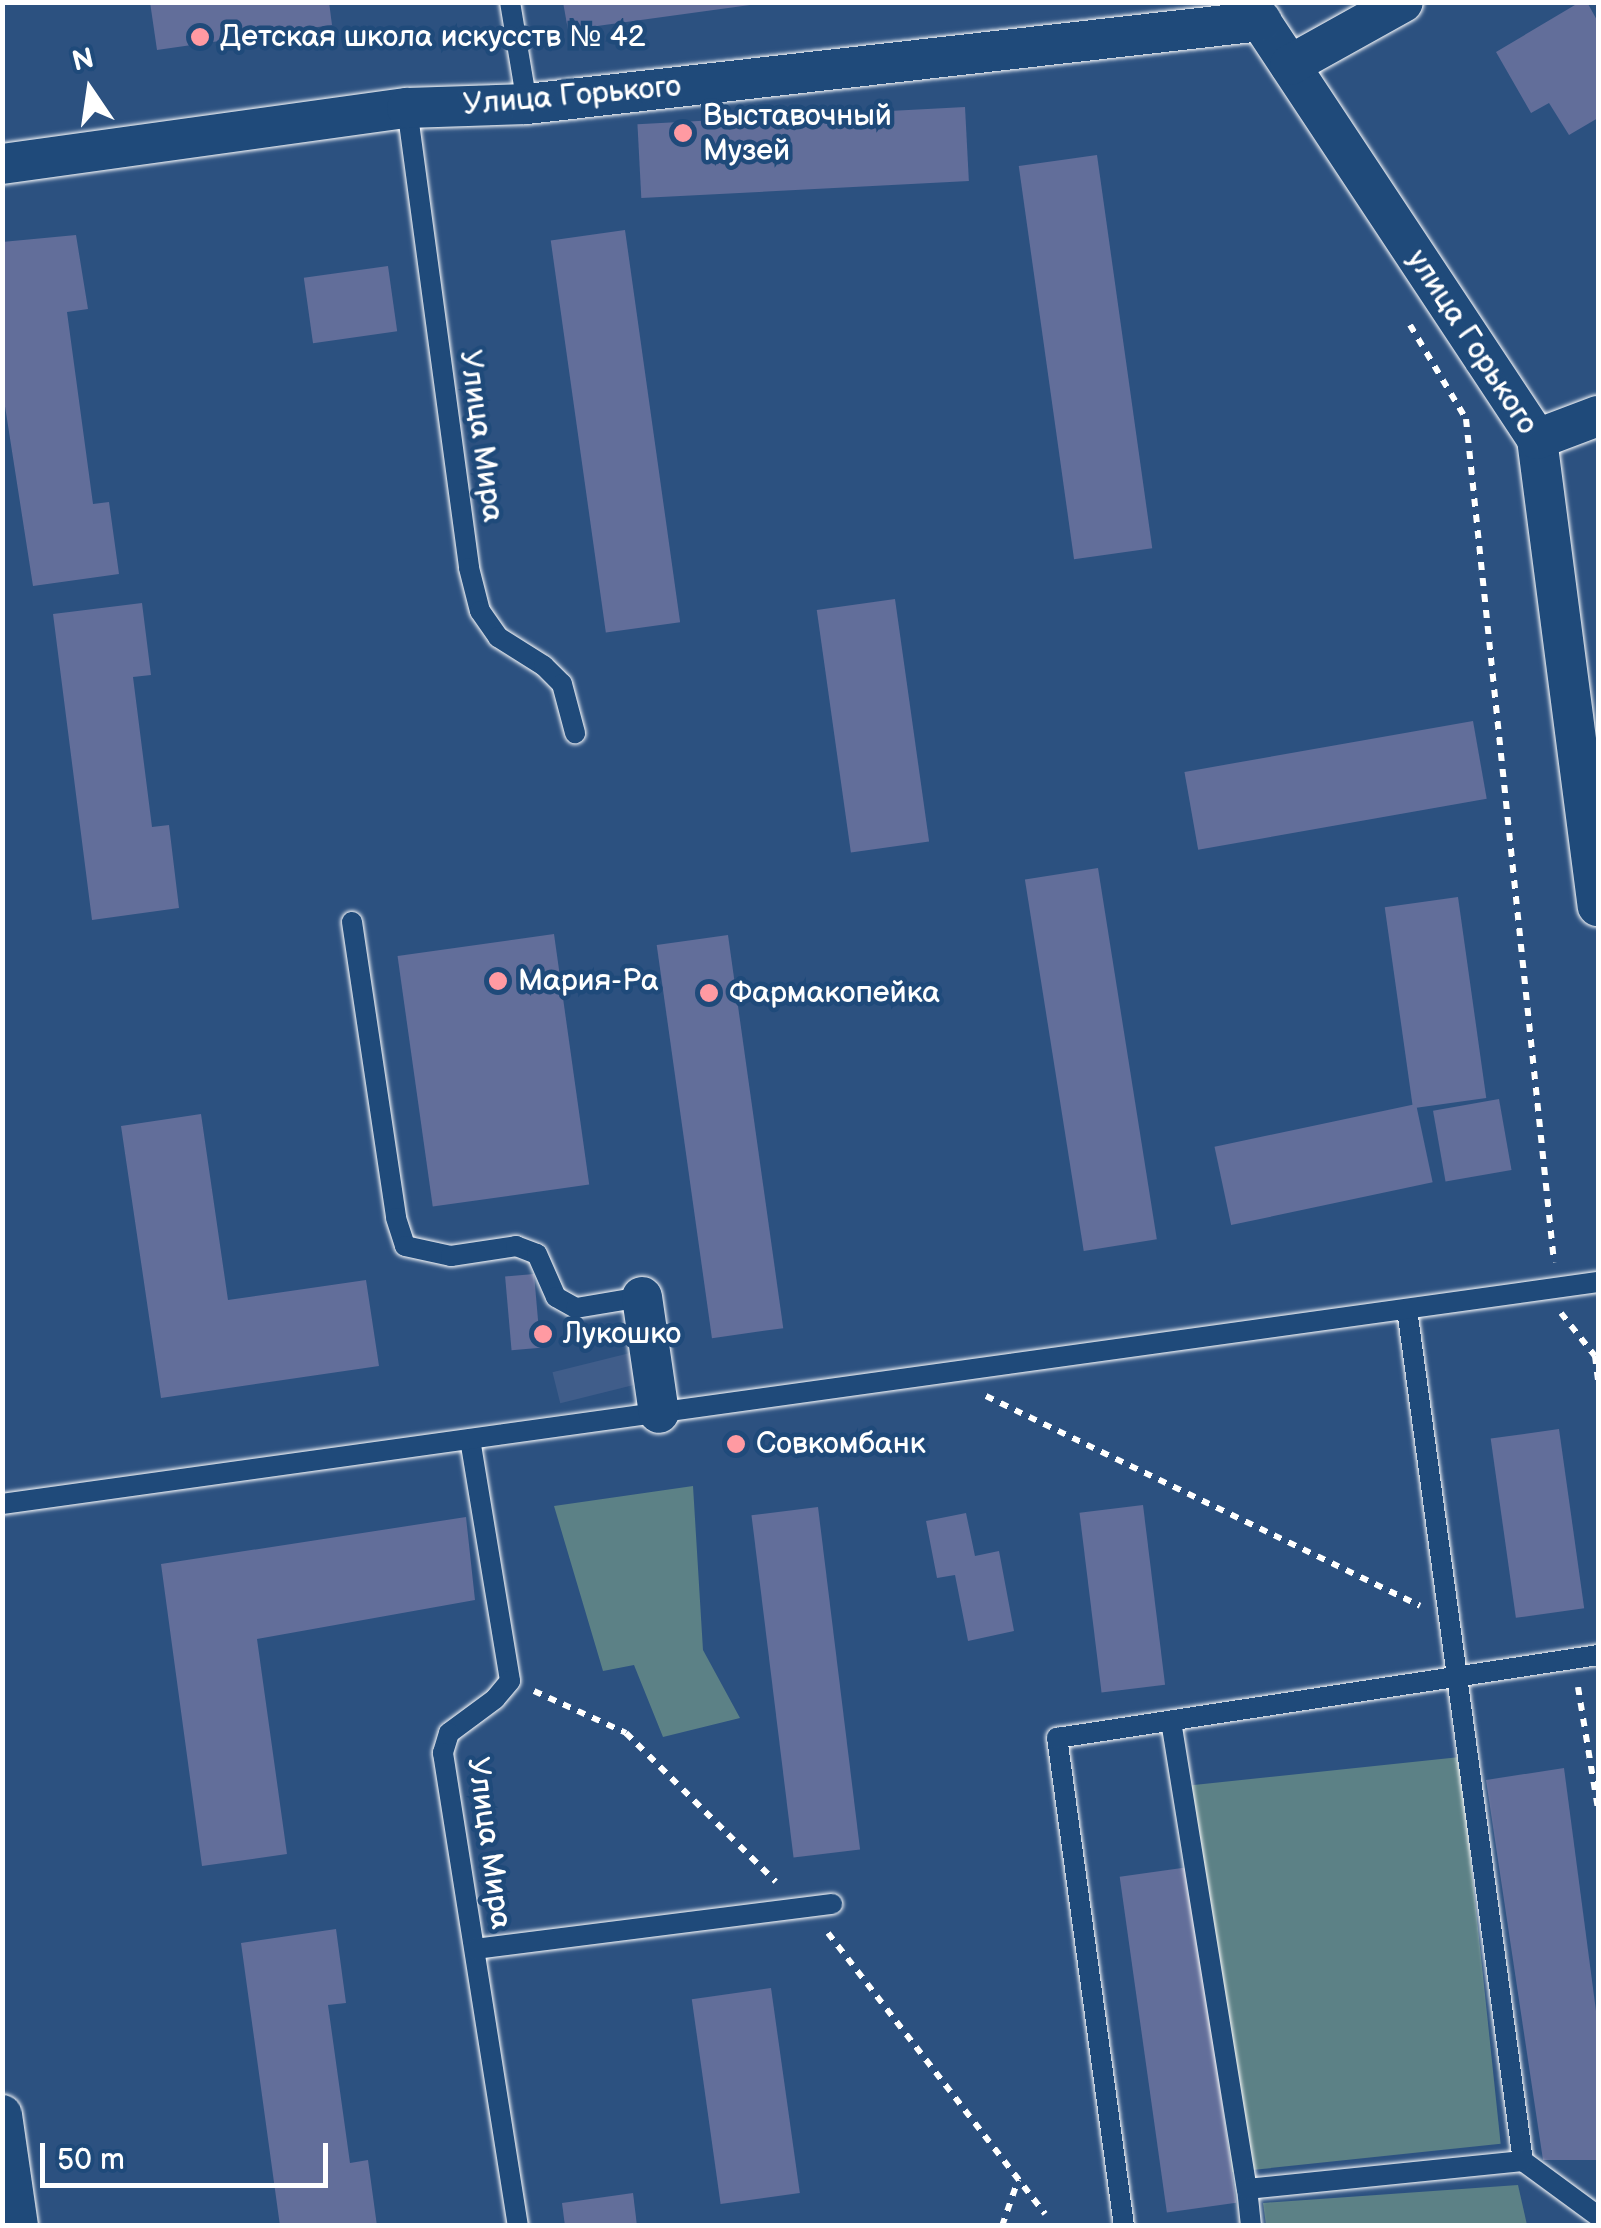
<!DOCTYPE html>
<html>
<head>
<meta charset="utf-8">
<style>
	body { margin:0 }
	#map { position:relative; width:1601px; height:2228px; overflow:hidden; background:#2c5180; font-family:"Balsamiq Sans",sans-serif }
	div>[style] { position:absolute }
	.built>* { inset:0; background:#405d8a; transform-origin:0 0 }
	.green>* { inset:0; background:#5c8186; transform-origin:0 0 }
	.building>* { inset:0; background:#626e9a; transform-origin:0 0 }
	.path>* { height:6px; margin-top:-3px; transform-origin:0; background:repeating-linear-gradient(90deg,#fff 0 8px,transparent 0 16px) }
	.roads { filter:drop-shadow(0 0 2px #fff) drop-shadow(0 0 2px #fff) }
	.lane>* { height:20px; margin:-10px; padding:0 10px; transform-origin:10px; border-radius:10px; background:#1f4a7a }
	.street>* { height:40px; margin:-20px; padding:0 20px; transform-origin:20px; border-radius:20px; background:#1f4a7a }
	.dots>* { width:28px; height:28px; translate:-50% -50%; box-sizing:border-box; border:5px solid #1f4a7a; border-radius:50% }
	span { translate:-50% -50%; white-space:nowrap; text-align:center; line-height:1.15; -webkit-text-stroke:9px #1f4a7a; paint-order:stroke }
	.poi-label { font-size:30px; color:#fff }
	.left { translate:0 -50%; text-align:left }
	.street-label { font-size:30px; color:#fff }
	.frame { position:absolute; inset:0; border:5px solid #fff; pointer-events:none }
	.north { position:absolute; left:40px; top:40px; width:100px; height:100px; -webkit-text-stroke:8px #1f4a7a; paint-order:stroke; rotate:347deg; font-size:28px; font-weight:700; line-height:40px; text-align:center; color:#fff }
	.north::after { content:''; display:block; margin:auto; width:35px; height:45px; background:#fff; clip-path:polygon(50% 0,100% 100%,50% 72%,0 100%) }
	.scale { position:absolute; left:40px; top:2143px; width:288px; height:45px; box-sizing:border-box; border:5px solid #fff; border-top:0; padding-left:12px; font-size:30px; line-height:35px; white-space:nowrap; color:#fff; -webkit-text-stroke:8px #1f4a7a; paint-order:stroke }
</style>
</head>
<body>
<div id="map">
	<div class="built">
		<i style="left:634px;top:1352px;width:32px;height:84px;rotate:76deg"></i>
	</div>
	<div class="green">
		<i style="clip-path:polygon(693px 1486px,703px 1650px,740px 1718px,663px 1737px,634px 1665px,603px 1671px,554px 1506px)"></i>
		<i style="left:1460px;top:1757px;width:389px;height:270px;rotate:84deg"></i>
		<i style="clip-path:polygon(1518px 2185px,1527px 2225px,1266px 2225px,1263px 2203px)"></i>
	</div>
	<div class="building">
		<i style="clip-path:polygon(150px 2px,329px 2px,332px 25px,157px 50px)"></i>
		<i style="clip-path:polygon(563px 2px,750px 2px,750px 5px,568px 30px)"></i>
		<i style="clip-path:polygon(1580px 2px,1587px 2px,1598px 22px,1598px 118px,1569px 135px,1549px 103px,1531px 113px,1496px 52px)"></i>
		<i style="left:965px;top:107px;width:74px;height:328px;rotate:87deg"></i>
		<i style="left:1097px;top:155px;width:397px;height:79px;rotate:82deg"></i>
		<i style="left:625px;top:230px;width:396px;height:75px;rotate:82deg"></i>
		<i style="clip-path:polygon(76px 235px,88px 309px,67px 312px,93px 504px,109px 502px,119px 574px,33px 586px,2px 387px,2px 242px)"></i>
		<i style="left:388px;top:266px;width:66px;height:85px;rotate:82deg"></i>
		<i style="left:895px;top:599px;width:245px;height:79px;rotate:82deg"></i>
		<i style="clip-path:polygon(142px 603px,151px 675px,133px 677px,152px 827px,169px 825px,179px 908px,92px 920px,53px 614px)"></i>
		<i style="left:1473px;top:721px;width:79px;height:293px;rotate:80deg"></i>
		<i style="left:1098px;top:868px;width:376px;height:74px;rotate:81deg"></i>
		<i style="left:1458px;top:897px;width:203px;height:74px;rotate:82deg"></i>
		<i style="left:554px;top:934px;width:253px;height:158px;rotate:82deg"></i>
		<i style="left:728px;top:935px;width:397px;height:72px;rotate:82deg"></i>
		<i style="left:1499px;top:1099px;width:72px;height:67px;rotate:80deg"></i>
		<i style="left:1416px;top:1104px;width:80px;height:206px;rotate:78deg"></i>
		<i style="clip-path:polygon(201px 1114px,228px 1300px,366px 1280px,379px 1366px,161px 1398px,121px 1126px)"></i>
		<i style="left:534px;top:1274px;width:74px;height:29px;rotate:85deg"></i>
		<i style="left:1559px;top:1429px;width:181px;height:69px;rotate:82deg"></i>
		<i style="left:1143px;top:1505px;width:181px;height:64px;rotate:83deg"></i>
		<i style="left:818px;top:1507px;width:345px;height:67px;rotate:83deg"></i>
		<i style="clip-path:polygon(966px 1513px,975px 1556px,999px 1551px,1014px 1631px,968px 1641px,955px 1575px,937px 1578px,926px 1521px)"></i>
		<i style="clip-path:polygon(466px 1517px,475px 1600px,257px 1639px,287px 1854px,202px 1866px,161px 1564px)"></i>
		<i style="clip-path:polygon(1564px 1768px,1598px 2026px,1598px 2160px,1543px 2160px,1486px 1780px)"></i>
		<i style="left:1189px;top:1867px;width:339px;height:70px;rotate:82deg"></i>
		<i style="clip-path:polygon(336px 1929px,346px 2003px,328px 2005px,350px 2163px,368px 2160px,377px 2226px,280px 2226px,241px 1943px)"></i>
		<i style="left:771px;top:1988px;width:207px;height:80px;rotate:82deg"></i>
		<i style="clip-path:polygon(633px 2193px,637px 2226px,565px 2226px,562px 2203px)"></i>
	</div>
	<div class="path">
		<i style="left:1410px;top:325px;width:109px;rotate:59.2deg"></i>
		<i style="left:1466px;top:419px;width:848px;rotate:84.04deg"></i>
		<i style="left:1561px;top:1313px;width:55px;rotate:51.7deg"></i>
		<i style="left:1595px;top:1356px;width:24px;rotate:83deg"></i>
		<i style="left:986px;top:1396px;width:482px;rotate:25.8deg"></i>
		<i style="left:1578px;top:1687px;width:124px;rotate:80.7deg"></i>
		<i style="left:534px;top:1691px;width:101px;rotate:24.5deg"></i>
		<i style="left:626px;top:1733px;width:211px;rotate:44.8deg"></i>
		<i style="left:828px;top:1933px;width:355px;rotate:52.3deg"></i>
		<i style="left:1002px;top:2226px;width:49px;rotate:-70.8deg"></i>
	</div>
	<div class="roads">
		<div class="lane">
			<i style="left:510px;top:2px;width:103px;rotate:80.5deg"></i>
			<i style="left:407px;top:108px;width:464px;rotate:82.3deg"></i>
			<i style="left:469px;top:568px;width:44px;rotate:75.7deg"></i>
			<i style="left:480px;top:611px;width:32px;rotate:55deg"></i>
			<i style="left:498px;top:637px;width:54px;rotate:32.2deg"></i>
			<i style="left:544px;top:666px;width:25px;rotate:45deg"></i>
			<i style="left:562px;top:684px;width:51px;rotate:75.1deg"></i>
			<i style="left:352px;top:922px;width:299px;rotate:81.5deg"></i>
			<i style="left:396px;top:1218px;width:29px;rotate:72deg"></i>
			<i style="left:405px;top:1246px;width:47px;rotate:12.3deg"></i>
			<i style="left:451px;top:1256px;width:66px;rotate:-8.7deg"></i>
			<i style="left:516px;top:1246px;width:22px;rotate:21deg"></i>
			<i style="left:537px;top:1254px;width:47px;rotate:66.2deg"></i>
			<i style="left:556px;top:1297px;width:23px;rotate:29deg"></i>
			<i style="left:576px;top:1308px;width:67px;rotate:-9.5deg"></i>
			<i style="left:1407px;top:1309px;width:860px;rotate:82.25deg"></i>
			<i style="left:1523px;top:2161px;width:93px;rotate:36.3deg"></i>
			<i style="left:470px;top:1439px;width:245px;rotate:80.6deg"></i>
			<i style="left:510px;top:1681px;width:23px;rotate:130deg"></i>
			<i style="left:495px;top:1699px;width:57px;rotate:143.5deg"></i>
			<i style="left:449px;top:1733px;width:21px;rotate:107deg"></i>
			<i style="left:443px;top:1753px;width:479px;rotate:81deg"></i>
			<i style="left:2px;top:1504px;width:1611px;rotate:-7.92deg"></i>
			<i style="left:1171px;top:1721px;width:474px;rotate:80.8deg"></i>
			<i style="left:475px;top:1949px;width:360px;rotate:-7.2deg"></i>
			<i style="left:1124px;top:2226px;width:493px;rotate:-97.8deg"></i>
			<i style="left:1057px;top:1738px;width:547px;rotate:-8.72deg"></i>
			<i style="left:1251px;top:2226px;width:37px;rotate:-96deg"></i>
			<i style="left:1247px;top:2189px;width:277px;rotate:-5.8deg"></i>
		</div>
		<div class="street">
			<i style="left:1248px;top:2px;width:524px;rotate:56.52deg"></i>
			<i style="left:1537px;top:439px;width:471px;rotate:82.6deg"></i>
			<i style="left:1290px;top:65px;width:129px;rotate:-29.1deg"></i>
			<i style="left:2px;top:164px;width:409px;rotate:-7.9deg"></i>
			<i style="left:407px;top:108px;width:120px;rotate:-1.9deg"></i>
			<i style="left:527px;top:104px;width:739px;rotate:-6.45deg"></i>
			<i style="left:1537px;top:439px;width:65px;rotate:-20.7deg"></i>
			<i style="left:642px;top:1297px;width:117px;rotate:81.7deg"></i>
			<i style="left:2px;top:2115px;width:112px;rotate:81.8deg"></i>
		</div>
	</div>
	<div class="dots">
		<i style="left:200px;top:37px;background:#ff9aa2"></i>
		<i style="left:683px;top:133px;background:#ff9aa2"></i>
		<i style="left:498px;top:981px;background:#ff9aa2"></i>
		<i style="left:709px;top:993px;background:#ff9aa2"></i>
		<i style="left:543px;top:1334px;background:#ff9aa2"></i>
		<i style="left:736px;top:1444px;background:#ff9aa2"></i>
	</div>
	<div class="poi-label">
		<span class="left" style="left:220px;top:37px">Детская школа искусств № 42</span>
		<span class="left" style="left:703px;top:133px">Выставочный<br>Музей</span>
		<span class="left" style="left:518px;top:981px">Мария-Ра</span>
		<span class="left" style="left:729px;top:993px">Фармакопейка</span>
		<span class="left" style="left:563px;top:1334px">Лукошко</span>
		<span class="left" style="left:756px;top:1444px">Совкомбанк</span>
	</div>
	<div class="street-label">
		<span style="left:572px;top:96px;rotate:-5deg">Улица Горького</span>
		<span style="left:1472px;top:342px;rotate:57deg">улица Горького</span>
		<span style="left:481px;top:436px;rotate:82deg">Улица Мира</span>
		<span style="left:489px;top:1843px;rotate:82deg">Улица Мира</span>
	</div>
	<div class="frame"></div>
	<div class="north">N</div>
	<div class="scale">50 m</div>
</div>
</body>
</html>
